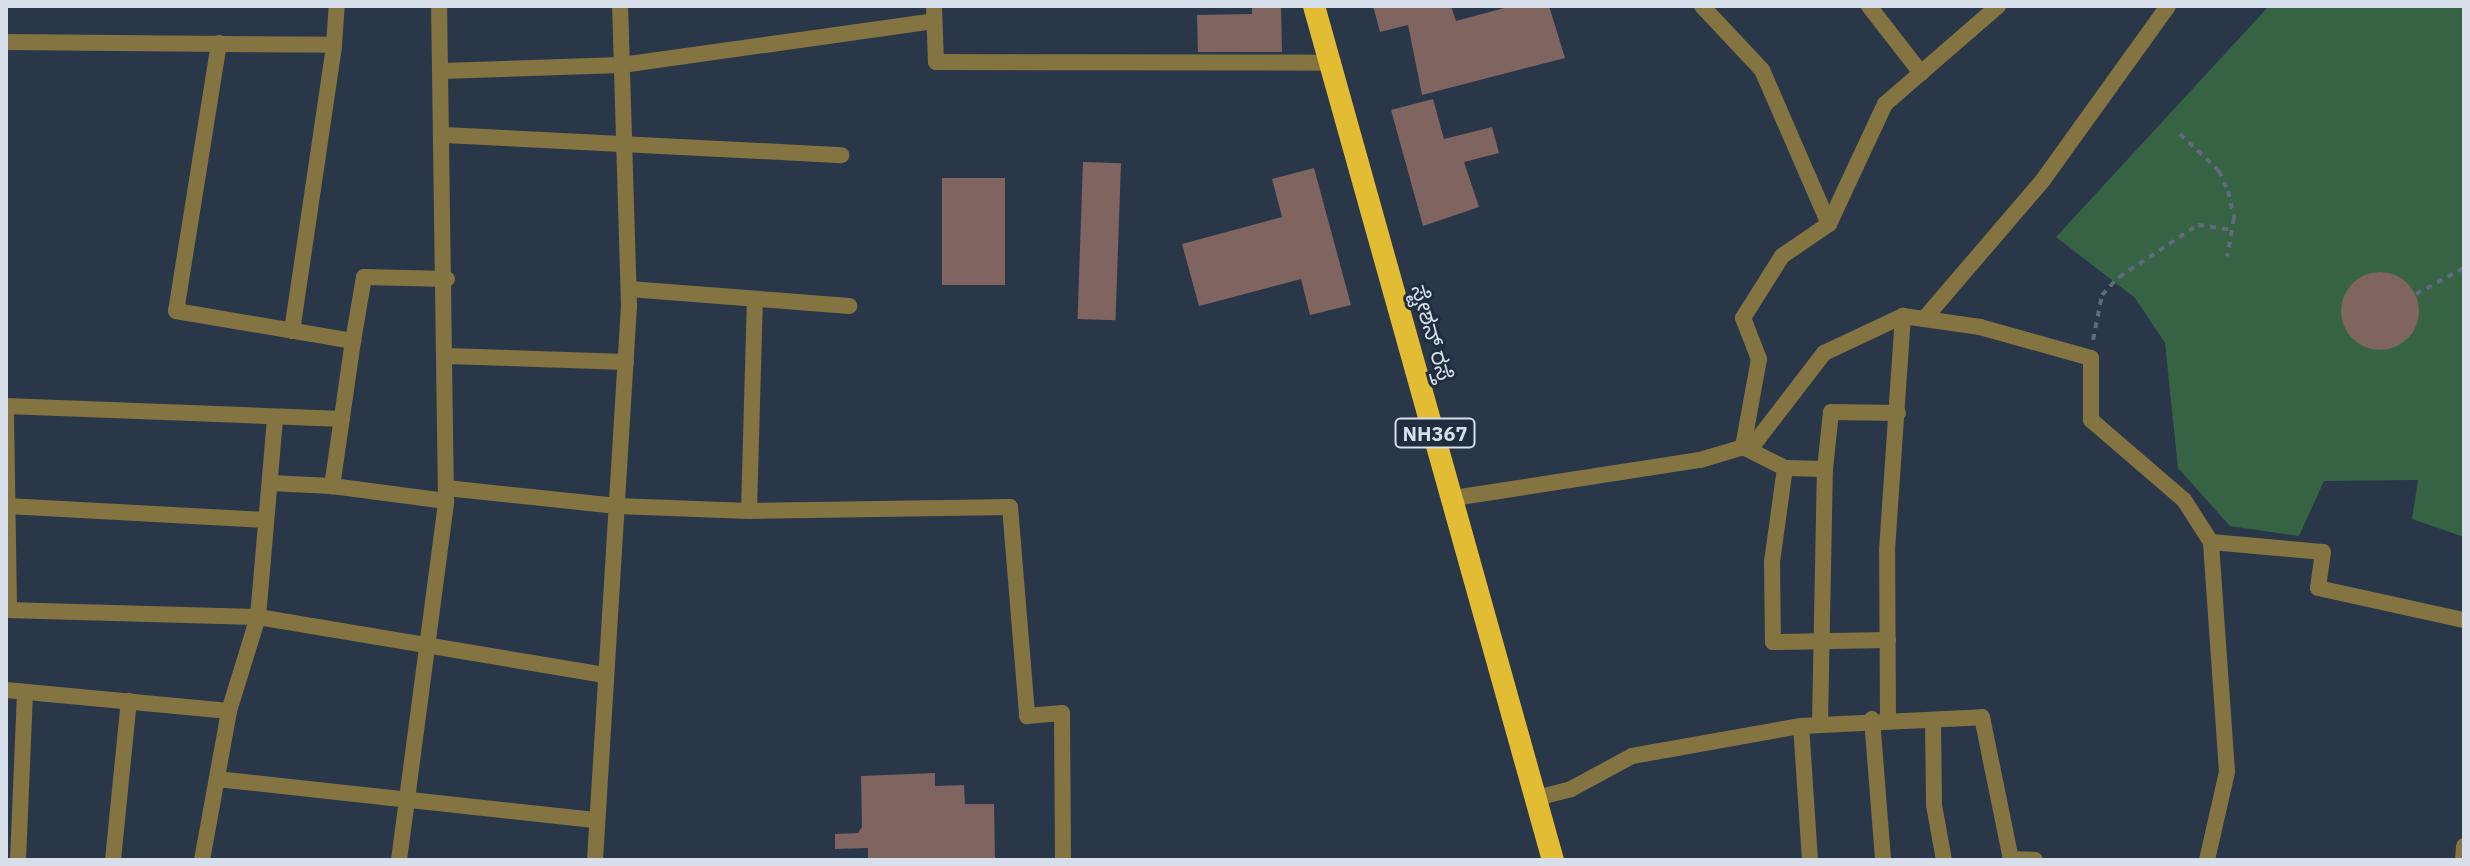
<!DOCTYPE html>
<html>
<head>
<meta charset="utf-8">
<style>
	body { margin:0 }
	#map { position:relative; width:2470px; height:866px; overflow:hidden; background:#2a3749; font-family:"IBM Plex Sans","Noto Sans Kannada",sans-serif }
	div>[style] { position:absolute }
	.green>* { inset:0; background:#366344 }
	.building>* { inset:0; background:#806460; transform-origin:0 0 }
	.round { border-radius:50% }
	.path>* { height:4px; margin-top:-2px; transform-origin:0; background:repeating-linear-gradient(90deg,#5f6a7a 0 6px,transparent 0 12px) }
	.minor>* { height:16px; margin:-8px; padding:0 8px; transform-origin:8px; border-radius:8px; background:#847441 }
	.trunk>* { height:22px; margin:-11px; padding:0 11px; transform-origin:11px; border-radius:11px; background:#e2bc32 }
	span { translate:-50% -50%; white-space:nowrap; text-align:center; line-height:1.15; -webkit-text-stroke:6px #202d3f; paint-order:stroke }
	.shield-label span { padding:2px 6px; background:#202d3f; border:2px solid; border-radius:6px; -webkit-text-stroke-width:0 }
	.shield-label { font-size:20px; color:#d7dfeb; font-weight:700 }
	.street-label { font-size:22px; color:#d7dfeb }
	.frame { position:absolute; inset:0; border:8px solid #d7dfeb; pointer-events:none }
</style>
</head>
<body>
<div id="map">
	<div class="green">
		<i style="clip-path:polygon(2269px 6px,2464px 6px,2464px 537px,2412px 519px,2418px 480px,2324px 481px,2299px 536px,2230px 526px,2178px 468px,2165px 343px,2135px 298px,2056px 237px)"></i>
	</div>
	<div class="building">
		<i style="clip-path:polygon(1252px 6px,1281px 6px,1282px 52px,1198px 52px,1197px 15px,1252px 14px)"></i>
		<i style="clip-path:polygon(1373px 6px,1451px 6px,1456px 21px,1512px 6px,1549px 6px,1565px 58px,1422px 95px,1408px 25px,1380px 32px)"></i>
		<i style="clip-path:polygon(1433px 99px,1444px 139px,1492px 127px,1499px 153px,1464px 162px,1479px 207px,1423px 226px,1391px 110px)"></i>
		<i style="left:1083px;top:162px;width:38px;height:157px;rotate:2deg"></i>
		<i style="clip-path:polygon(1314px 168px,1351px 305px,1310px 315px,1301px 279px,1199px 306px,1182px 244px,1282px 217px,1272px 179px)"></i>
		<i style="left:942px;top:178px;width:63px;height:107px"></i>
		<i class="round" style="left:2341px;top:272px;width:78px;height:78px"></i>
		<i style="clip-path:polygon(935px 773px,935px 786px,964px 785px,965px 804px,994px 804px,995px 860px,868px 860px,868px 848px,835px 849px,835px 834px,858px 833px,862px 827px,861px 776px)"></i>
	</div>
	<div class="path">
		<i style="left:2180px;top:134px;width:54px;rotate:43.5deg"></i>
		<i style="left:2219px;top:171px;width:22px;rotate:66deg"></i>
		<i style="left:2228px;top:191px;width:28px;rotate:77deg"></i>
		<i style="left:2234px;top:218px;width:39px;rotate:100deg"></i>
		<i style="left:2416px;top:294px;width:55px;rotate:-28.4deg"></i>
		<i style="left:2093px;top:340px;width:46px;rotate:-78.7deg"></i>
		<i style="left:2102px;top:295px;width:25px;rotate:-47deg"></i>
		<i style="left:2119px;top:277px;width:95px;rotate:-33.4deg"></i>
		<i style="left:2198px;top:225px;width:35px;rotate:8deg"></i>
	</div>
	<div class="minor">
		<i style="left:934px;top:6px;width:56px;rotate:88deg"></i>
		<i style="left:936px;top:62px;width:397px;rotate:0.1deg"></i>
		<i style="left:1702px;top:6px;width:88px;rotate:46.8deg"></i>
		<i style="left:1762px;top:70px;width:168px;rotate:66.5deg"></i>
		<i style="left:1869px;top:6px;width:85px;rotate:52.2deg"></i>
		<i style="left:6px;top:42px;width:328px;rotate:0.5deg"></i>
		<i style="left:334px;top:45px;width:39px;rotate:-86deg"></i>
		<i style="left:219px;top:43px;width:271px;rotate:99.1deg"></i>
		<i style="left:176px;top:311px;width:180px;rotate:9.6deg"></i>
		<i style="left:353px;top:341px;width:147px;rotate:98.2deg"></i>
		<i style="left:332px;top:486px;width:115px;rotate:7.5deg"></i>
		<i style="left:442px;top:71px;width:180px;rotate:-1.9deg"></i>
		<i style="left:622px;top:65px;width:315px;rotate:-8deg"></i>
		<i style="left:444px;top:135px;width:398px;rotate:2.9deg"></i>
		<i style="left:629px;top:289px;width:221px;rotate:4.4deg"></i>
		<i style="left:1924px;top:319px;width:183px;rotate:-49.4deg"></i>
		<i style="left:2043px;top:180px;width:214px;rotate:-54.3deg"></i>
		<i style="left:292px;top:331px;width:289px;rotate:-81.6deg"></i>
		<i style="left:353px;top:341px;width:65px;rotate:-80.2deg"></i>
		<i style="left:364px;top:277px;width:83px;rotate:1.4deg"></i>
		<i style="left:447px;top:356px;width:179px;rotate:1.9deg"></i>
		<i style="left:6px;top:406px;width:336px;rotate:2.2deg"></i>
		<i style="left:6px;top:415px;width:195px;rotate:89.1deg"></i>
		<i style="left:1785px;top:468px;width:95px;rotate:97.9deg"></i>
		<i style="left:1772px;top:562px;width:80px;rotate:89.3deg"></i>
		<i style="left:1773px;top:642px;width:115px;rotate:-1deg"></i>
		<i style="left:1825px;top:469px;width:57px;rotate:-84deg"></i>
		<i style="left:1831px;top:412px;width:67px;rotate:0.9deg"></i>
		<i style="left:270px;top:483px;width:62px;rotate:2.8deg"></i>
		<i style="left:446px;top:488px;width:172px;rotate:6deg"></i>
		<i style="left:617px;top:506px;width:132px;rotate:2.2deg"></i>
		<i style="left:749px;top:511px;width:212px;rotate:-88.4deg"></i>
		<i style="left:1454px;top:498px;width:249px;rotate:-8.8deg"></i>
		<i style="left:1700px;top:460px;width:56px;rotate:-16.5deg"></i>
		<i style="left:1754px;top:444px;width:115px;rotate:-52.4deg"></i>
		<i style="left:1824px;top:353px;width:87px;rotate:-25.1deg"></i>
		<i style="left:1903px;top:316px;width:78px;rotate:8.1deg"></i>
		<i style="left:1980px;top:327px;width:115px;rotate:15.6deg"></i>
		<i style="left:2091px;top:358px;width:62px;rotate:90deg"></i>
		<i style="left:2091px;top:420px;width:123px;rotate:40.7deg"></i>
		<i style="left:2184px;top:500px;width:50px;rotate:57.3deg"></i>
		<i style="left:2211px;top:542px;width:112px;rotate:5.1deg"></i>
		<i style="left:2323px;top:552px;width:36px;rotate:98deg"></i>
		<i style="left:2318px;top:588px;width:149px;rotate:12.4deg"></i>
		<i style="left:7px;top:506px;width:259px;rotate:3.1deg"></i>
		<i style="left:749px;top:511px;width:261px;rotate:-0.9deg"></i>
		<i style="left:1010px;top:507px;width:210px;rotate:85.3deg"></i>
		<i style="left:1027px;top:716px;width:35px;rotate:-5deg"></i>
		<i style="left:1062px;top:713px;width:147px;rotate:89.6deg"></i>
		<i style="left:6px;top:610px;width:252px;rotate:1.6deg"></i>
		<i style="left:258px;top:617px;width:200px;rotate:-85.1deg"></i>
		<i style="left:6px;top:690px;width:224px;rotate:5.4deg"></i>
		<i style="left:229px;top:711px;width:98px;rotate:-72.9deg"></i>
		<i style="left:258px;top:617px;width:353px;rotate:9.5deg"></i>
		<i style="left:1888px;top:718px;width:168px;rotate:-90.3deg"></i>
		<i style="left:1887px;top:550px;width:235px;rotate:-86.1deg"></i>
		<i style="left:1872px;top:719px;width:141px;rotate:85.5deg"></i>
		<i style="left:1933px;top:721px;width:84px;rotate:89.3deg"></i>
		<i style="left:1934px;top:805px;width:56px;rotate:79.7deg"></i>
		<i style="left:1820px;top:724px;width:255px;rotate:-88.9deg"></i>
		<i style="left:1825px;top:469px;width:40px;rotate:-178.6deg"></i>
		<i style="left:1785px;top:468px;width:47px;rotate:-153.4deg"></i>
		<i style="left:1743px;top:447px;width:89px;rotate:-79.7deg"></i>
		<i style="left:1759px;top:359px;width:44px;rotate:-111.3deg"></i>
		<i style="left:1743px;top:318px;width:73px;rotate:-57.8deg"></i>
		<i style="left:1782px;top:256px;width:57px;rotate:-34.2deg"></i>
		<i style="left:1829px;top:224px;width:132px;rotate:-65deg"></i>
		<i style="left:1885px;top:104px;width:150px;rotate:-40.9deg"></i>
		<i style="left:217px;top:779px;width:382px;rotate:6.2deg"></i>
		<i style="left:1536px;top:798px;width:36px;rotate:-14deg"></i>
		<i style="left:1571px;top:789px;width:69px;rotate:-28.4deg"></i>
		<i style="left:1632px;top:756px;width:172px;rotate:-10.1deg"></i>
		<i style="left:18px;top:860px;width:168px;rotate:-87.6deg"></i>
		<i style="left:113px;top:860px;width:160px;rotate:-84.3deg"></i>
		<i style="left:202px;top:860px;width:151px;rotate:-79.7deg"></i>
		<i style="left:399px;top:860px;width:362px;rotate:-82.5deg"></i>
		<i style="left:446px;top:501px;width:495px;rotate:-90.8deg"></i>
		<i style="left:595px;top:860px;width:555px;rotate:-86.49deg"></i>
		<i style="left:629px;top:306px;width:300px;rotate:-91.7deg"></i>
		<i style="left:1810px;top:860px;width:134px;rotate:-93.8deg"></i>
		<i style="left:1801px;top:726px;width:181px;rotate:-2.8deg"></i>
		<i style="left:1982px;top:717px;width:145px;rotate:78.5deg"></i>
		<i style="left:2011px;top:859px;width:24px;rotate:2deg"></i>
		<i style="left:2207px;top:860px;width:90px;rotate:-77.2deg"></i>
		<i style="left:2227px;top:772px;width:231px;rotate:-94deg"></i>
		<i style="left:2463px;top:860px;width:14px;rotate:-86deg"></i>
	</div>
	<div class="trunk">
		<i style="left:1314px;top:6px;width:887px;rotate:74.37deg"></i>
	</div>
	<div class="shield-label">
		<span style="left:1435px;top:433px">NH367</span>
	</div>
	<div class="street-label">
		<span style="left:1433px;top:333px;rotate:74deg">ಸ್ಟೇಶನ್ ರಸ್ತೆ</span>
	</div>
	<div class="frame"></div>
</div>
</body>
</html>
